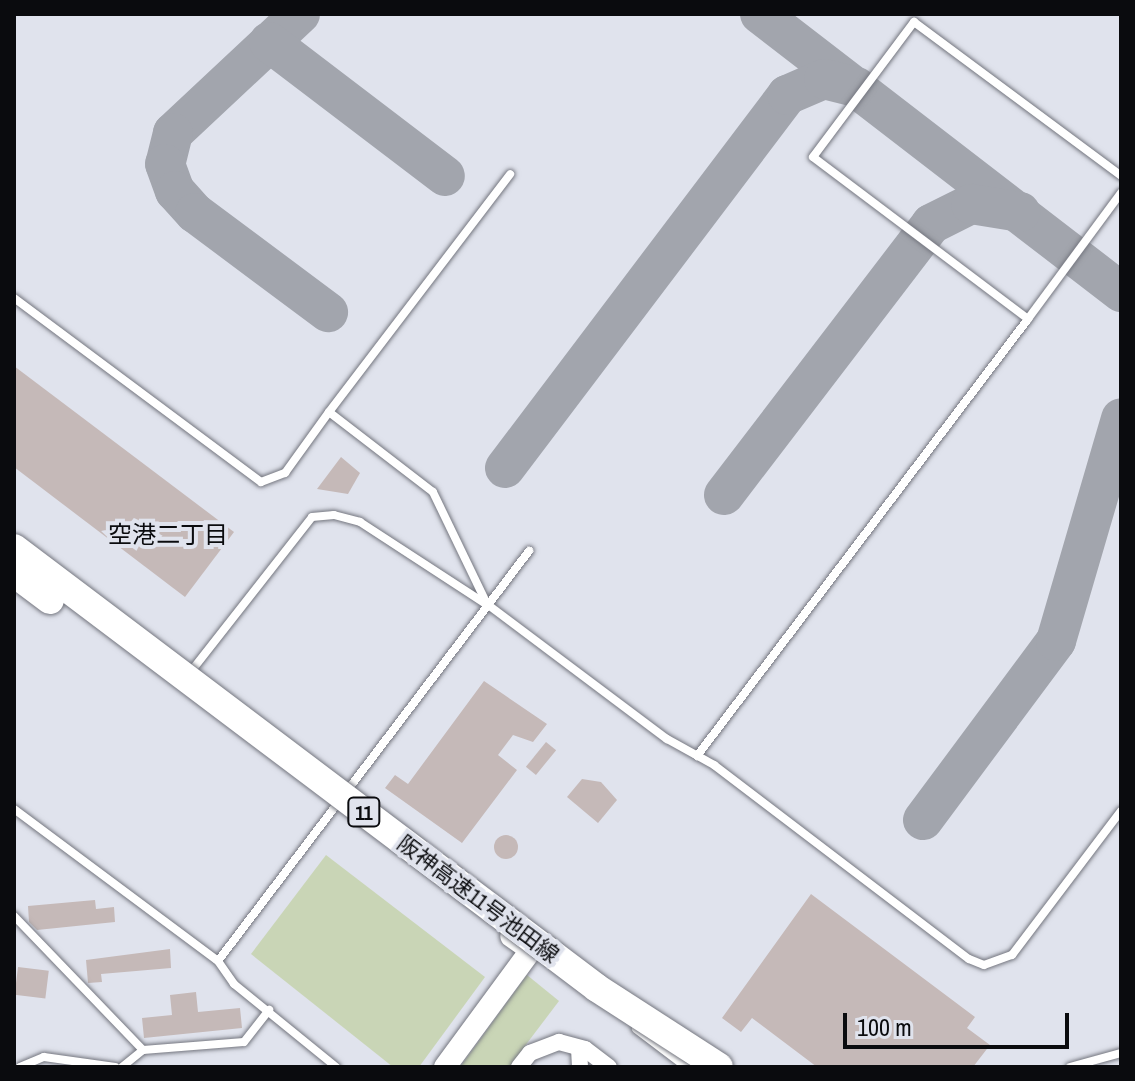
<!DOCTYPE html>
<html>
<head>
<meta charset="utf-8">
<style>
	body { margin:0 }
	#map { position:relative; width:1135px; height:1081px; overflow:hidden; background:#e0e3ed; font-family:"Archivo Narrow","Noto Sans JP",sans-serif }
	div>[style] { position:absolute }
	.green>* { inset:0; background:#c9d5b6 }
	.taxiway>* { height:40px; margin:-20px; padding:0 20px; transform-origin:20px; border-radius:20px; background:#a2a5ad }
	.building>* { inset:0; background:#c5b9b8; transform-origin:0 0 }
	.round { border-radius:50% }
	.roads { filter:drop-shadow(0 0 2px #74767f) drop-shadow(0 0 2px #74767f) }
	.lane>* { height:8px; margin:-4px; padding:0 4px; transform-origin:4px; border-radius:4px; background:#fff }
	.street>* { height:16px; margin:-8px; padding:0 8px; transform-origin:8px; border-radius:8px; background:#fff }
	.secondary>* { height:22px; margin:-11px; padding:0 11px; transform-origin:11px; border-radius:11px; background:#fff }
	.bridges { filter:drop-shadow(0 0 2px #74767f) drop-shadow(0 0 2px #74767f) }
	.highway-bridge>* { height:28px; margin:-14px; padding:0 14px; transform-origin:14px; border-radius:14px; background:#fff }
	span { translate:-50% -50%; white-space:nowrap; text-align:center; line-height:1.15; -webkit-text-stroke:8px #e0e3ed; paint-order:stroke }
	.shield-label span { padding:2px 6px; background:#e0e3ed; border:2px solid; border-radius:6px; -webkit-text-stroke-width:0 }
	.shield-label { font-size:20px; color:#0a0b0e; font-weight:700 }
	.street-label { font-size:22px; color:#0a0b0e }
	.neighbourhood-label { font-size:24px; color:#0a0b0e }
	.frame { position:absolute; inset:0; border:16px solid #0a0b0e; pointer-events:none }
	.scale { position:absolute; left:843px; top:1013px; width:226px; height:36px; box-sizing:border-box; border:4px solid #0a0b0e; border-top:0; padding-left:10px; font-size:24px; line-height:28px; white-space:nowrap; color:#0a0b0e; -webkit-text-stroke:6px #e0e3ed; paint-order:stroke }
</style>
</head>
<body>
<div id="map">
	<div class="green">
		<i style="clip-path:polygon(326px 855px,485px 977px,419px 1067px,393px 1067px,251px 954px)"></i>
		<i style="clip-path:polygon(527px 975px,559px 1001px,509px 1067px,460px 1067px)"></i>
	</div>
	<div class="taxiway">
		<i style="left:300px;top:14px;width:174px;rotate:136.9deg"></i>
		<i style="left:173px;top:133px;width:32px;rotate:104deg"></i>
		<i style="left:165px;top:164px;width:29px;rotate:70deg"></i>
		<i style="left:175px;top:191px;width:30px;rotate:48deg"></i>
		<i style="left:195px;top:213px;width:166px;rotate:36.7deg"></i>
		<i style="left:760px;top:14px;width:456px;rotate:37.6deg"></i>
		<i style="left:269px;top:42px;width:221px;rotate:37.3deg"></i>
		<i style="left:505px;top:468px;width:468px;rotate:-52.9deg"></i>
		<i style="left:787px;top:95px;width:40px;rotate:-23.4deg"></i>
		<i style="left:824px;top:79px;width:34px;rotate:14deg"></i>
		<i style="left:724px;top:495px;width:341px;rotate:-52.6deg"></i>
		<i style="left:931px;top:224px;width:45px;rotate:-26.6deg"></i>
		<i style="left:971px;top:204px;width:50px;rotate:9.3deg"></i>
		<i style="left:923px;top:820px;width:223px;rotate:-53.4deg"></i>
		<i style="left:1056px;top:641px;width:232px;rotate:-73.7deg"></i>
	</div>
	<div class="building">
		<i style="clip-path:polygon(14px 366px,234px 532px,185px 597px,14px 467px)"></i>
		<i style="clip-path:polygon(341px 457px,360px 473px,348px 494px,317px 489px)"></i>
		<i style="clip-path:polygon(484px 681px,547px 724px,533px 742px,513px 735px,498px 755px,517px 770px,462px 843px,385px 788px,395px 775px,408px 784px)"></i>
		<i style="left:546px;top:742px;width:13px;height:32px;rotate:39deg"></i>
		<i style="clip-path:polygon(582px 779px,601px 782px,617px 800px,598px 823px,567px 797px)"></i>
		<i class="round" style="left:494px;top:835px;width:24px;height:24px"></i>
		<i style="clip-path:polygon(811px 894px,975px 1017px,967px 1028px,990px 1045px,973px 1067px,817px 1067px,752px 1018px,741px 1032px,722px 1018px)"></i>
		<i style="clip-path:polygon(95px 900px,96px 909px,114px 907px,115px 922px,37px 930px,29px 922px,28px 906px)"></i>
		<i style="clip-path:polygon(170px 949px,171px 968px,101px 974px,102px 982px,88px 983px,86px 960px)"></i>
		<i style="left:18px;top:967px;width:31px;height:28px;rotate:7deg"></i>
		<i style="clip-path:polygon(196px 992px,198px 1012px,240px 1008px,242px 1028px,144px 1038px,142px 1018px,172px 1015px,170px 995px)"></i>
	</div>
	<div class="roads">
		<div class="lane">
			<i style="left:14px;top:298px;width:308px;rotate:36.7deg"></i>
			<i style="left:261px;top:482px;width:26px;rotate:-21deg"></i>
			<i style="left:285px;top:473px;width:75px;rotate:-54.2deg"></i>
			<i style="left:329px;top:412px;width:131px;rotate:37.6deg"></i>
			<i style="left:433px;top:492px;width:124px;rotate:64.3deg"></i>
			<i style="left:487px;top:604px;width:225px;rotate:36.9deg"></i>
			<i style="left:667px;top:739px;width:54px;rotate:29deg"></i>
			<i style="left:714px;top:765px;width:320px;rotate:37.3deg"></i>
			<i style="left:969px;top:959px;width:16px;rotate:22deg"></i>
			<i style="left:984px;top:965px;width:30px;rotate:-20deg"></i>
			<i style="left:1012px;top:955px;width:181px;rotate:-52.9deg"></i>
			<i style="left:1028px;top:319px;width:157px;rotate:-53.6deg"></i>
			<i style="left:329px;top:412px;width:299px;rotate:-52.7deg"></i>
			<i style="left:189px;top:674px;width:199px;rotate:-51.9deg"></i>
			<i style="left:312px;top:517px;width:22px;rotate:-5deg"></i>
			<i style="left:334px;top:515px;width:27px;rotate:15deg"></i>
			<i style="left:360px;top:522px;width:150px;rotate:33.1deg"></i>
			<i style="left:697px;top:756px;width:548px;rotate:-52.86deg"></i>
			<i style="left:1028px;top:319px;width:269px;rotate:-143deg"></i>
			<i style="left:813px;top:157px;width:169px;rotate:-53.2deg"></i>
			<i style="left:914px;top:22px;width:258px;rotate:36.6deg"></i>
			<i style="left:14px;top:809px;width:254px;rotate:36.7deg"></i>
			<i style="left:218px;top:961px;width:28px;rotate:55deg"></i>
			<i style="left:234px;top:984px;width:132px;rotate:39.1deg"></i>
			<i style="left:14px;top:916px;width:186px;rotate:46.1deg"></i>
			<i style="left:218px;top:961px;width:515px;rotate:-52.82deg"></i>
			<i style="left:636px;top:1029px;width:63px;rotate:37.2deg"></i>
			<i style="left:20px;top:1067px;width:26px;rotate:-23deg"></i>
			<i style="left:44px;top:1057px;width:72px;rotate:8deg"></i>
			<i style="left:122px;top:1067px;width:27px;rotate:-39deg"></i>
			<i style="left:143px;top:1050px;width:101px;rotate:-4.5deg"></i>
			<i style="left:244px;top:1042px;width:41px;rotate:-52deg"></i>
			<i style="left:1070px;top:1067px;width:53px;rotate:-15.4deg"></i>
		</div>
		<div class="street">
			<i style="left:579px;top:1048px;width:19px;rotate:87deg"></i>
			<i style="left:519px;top:1067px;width:18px;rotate:-52deg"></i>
			<i style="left:530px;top:1053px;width:31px;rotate:-21deg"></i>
			<i style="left:559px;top:1042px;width:27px;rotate:15deg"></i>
			<i style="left:585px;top:1049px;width:30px;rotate:37deg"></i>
		</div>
		<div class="secondary">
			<i style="left:445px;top:1067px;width:145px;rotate:-53.7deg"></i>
			<i style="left:531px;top:950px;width:24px;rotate:-145deg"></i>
		</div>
	</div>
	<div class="bridges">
		<div class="highway-bridge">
			<i style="left:14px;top:548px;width:730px;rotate:37.04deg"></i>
			<i style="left:597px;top:988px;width:145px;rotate:32.9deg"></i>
			<i style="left:14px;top:573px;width:45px;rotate:36.9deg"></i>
		</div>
	</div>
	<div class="shield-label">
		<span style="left:364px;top:812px">11</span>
	</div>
	<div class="street-label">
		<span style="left:478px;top:899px;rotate:37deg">阪神高速11号池田線</span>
	</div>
	<div class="neighbourhood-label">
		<span style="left:168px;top:535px">空港二丁目</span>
	</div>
	<div class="frame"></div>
	<div class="scale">100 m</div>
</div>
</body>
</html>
